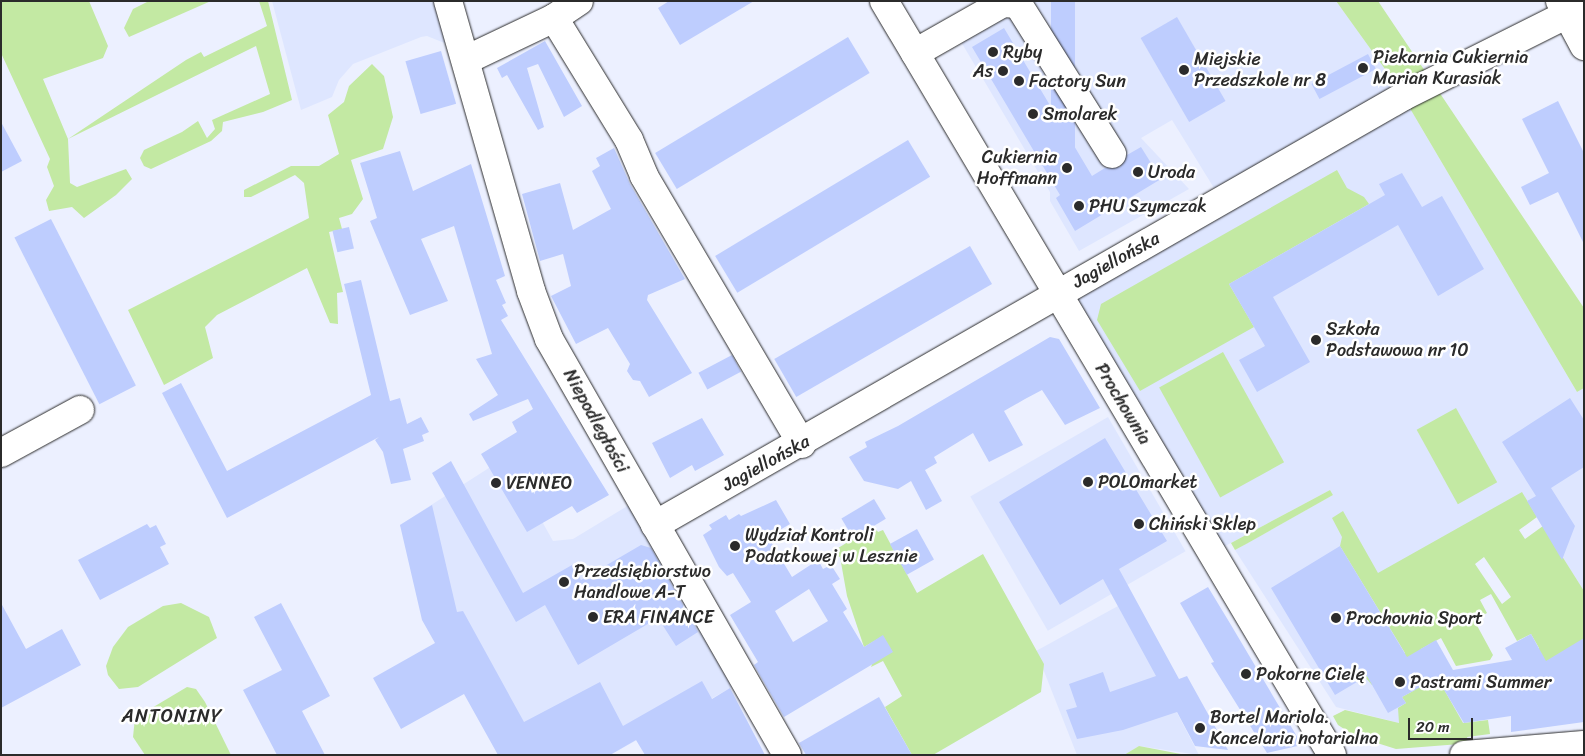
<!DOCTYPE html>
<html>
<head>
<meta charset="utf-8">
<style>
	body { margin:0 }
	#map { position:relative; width:1585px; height:756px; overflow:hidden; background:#ecf0ff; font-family:Sriracha,sans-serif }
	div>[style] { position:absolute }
	.built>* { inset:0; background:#dee6ff; transform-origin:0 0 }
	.green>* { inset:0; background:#c3e9a3; transform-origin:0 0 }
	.building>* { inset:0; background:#becdfe; transform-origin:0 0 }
	.roads { filter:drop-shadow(0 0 1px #2b2b2b) drop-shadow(0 0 1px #2b2b2b) }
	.minor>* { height:28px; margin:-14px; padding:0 14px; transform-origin:14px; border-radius:14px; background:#fff }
	.dots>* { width:14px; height:14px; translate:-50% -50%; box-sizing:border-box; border:2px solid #fff; border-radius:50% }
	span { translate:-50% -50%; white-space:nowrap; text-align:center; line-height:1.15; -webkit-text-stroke:5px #fff; paint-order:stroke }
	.poi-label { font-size:18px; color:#2b2b2b }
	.left { translate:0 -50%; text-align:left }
	.right { translate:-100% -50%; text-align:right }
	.street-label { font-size:18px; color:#2b2b2b }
	.neighbourhood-label { font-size:19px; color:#2b2b2b; letter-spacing:1px }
	.frame { position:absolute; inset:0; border:2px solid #2b2b2b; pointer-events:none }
	.scale { position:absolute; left:1408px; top:718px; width:65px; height:22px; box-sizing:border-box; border:2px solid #2b2b2b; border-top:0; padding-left:6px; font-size:15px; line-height:18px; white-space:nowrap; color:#2b2b2b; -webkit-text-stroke:4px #fff; paint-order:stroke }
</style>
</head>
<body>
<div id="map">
	<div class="built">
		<i style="clip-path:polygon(272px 1px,449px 1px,447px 44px,427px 36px,421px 37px,353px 64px,339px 80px,332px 97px,301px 110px)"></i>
		<i style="clip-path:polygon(1031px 1px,1336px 1px,1395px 83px,1577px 392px,1584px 388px,1584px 591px,1521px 493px,1416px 641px,1464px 723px,1399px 723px,1336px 707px,1235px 550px,1333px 495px,1330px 490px,1212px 553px,1057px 293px,1222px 201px,1172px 120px,1141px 138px,1189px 189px,1079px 251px,1050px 201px,1050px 192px,954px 30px)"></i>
		<i style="left:1108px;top:417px;width:155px;height:159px;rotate:60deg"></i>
		<i style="clip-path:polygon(506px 457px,553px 541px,573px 539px,629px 505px,734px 686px,610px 755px,498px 755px,400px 525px)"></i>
		<i style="clip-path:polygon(1118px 606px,1173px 705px,1199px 755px,1139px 746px,1124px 755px,1077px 755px,1036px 651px)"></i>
	</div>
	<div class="green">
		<i style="clip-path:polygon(1px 1px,89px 1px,108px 46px,103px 58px,43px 79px,68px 139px,186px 60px,201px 52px,204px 57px,267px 26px,259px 1px,268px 1px,292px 100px,263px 112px,223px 122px,222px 131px,211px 141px,151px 169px,144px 166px,140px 158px,144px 150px,182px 132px,198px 121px,207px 138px,215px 129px,212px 120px,270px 94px,256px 46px,68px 139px,70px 183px,77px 187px,126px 169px,132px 179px,116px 195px,84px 218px,72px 207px,49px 211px,46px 200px,54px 186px,47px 167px,50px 159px,1px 53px)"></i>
		<i style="clip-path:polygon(149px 1px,211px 1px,129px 37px,124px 28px,133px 9px)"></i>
		<i style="clip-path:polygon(1336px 1px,1378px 1px,1584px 308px,1584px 388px,1577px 392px,1395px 83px)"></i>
		<i style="clip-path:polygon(372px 64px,384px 76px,393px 117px,383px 149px,351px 160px,363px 199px,352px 214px,339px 218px,342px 229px,329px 232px,343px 292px,337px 293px,338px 324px,330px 323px,307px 268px,217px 315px,205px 327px,213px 358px,164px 385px,128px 310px,309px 218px,304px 183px,295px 175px,251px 197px,244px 197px,244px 190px,291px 166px,319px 166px,339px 154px,328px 115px,344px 102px,349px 86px)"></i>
		<i style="clip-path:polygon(1337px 170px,1347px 188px,1364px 197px,1369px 204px,1229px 284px,1254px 327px,1140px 391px,1097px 320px,1101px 304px)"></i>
		<i style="left:1223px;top:352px;width:126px;height:73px;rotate:61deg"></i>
		<i style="left:1456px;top:408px;width:85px;height:45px;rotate:61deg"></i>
		<i style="clip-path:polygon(1330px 490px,1333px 495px,1248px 543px,1235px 550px,1231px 543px)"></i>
		<i style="clip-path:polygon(evenodd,1522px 492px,1537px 517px,1519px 530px,1525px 539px,1543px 526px,1584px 591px,1584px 639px,1534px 672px,1539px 648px,1531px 634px,1517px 641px,1491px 594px,1480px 600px,1487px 613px,1474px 620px,1493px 655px,1490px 660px,1456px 666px,1441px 638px,1421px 649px,1463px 723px,1488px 720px,1490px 734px,1467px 737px,1468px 740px,1460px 744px,1396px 749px,1355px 736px,1338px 725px,1333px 716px,1345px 710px,1399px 723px,1398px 708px,1406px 703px,1402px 697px,1415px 690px,1408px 677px,1372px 685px,1365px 677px,1405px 653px,1340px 546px,1342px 537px,1332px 518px,1343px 511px,1378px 573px,1522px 492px,1484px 557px,1511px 597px,1502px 604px,1475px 564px,1484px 557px)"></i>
		<i style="clip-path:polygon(874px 526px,878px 532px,883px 530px,917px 593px,983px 554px,1044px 664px,1041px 692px,933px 755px,912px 755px,885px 707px,902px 696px,883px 661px,871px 667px,883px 636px,864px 647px,847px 596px,840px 557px,830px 553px)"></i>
		<i style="clip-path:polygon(181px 603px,209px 617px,217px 638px,138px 687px,119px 689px,108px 675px,106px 666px,113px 647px,128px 627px,163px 606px)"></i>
		<i style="clip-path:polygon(187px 687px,196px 689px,205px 702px,231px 755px,145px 755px,133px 737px,135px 718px)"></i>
		<i style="clip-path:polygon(1139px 746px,1186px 755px,1124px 755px)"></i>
	</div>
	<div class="building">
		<i style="clip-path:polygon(669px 1px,754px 1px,680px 45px,658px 8px)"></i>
		<i style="left:1051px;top:1px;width:24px;height:160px"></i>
		<i style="left:1177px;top:17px;width:97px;height:42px;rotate:60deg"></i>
		<i style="clip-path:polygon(1004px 28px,1092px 176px,1105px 168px,1120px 167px,1127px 155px,1141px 147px,1161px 179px,1075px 231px,1056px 198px,1060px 195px,972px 47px)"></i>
		<i style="left:848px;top:37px;width:42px;height:225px;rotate:59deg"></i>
		<i style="clip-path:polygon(545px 41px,582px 106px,564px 117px,538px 64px,527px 68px,544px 127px,538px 130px,507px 75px,502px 78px,497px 68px)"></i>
		<i style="left:441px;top:51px;width:55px;height:37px;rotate:74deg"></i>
		<i style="left:1368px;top:54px;width:17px;height:64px;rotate:62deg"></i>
		<i style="clip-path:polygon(1558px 101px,1584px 153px,1584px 244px,1558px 192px,1530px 205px,1521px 187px,1549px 173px,1522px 119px)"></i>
		<i style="clip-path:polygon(1px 122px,22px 161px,1px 172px)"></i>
		<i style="left:908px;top:140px;width:43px;height:225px;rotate:59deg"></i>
		<i style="clip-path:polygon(614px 148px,630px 184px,685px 279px,648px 295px,647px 300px,692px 373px,649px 397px,640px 381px,633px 380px,627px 371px,630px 364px,608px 328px,576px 344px,551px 296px,571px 286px,563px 254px,540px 261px,522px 194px,560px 183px,573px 230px,611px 209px,592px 171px,600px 166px,596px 158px)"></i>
		<i style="clip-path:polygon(400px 151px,413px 191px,471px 164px,505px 276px,496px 280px,506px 303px,502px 305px,508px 316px,501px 320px,609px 495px,577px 513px,572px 506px,527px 532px,481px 454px,517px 432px,512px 422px,533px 409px,528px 399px,473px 421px,469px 414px,498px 395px,476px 359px,492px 354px,454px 226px,421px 239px,448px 301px,410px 315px,370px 221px,377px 218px,360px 163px)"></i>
		<i style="clip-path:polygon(1402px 173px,1422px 207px,1442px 196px,1484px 269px,1438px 296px,1398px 225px,1273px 297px,1310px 362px,1257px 392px,1239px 360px,1265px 346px,1229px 284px,1385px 195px,1379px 184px)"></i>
		<i style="left:51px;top:219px;width:187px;height:41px;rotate:63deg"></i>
		<i style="left:349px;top:227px;width:22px;height:17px;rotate:77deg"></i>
		<i style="left:970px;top:246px;width:44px;height:226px;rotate:60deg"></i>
		<i style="clip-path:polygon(361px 280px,390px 401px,400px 398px,407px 424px,421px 417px,429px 432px,422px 435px,424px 441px,403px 449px,411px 480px,391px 484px,383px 452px,375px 440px,379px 437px,227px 518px,162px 393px,181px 383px,227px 471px,371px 395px,344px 284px)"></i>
		<i style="clip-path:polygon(1050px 337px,1059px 339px,1100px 408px,1065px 425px,1042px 390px,1025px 399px,1004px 411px,1023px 445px,989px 462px,973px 433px,934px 457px,937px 463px,925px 470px,942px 501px,926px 510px,911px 481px,898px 489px,864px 481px,849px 457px,867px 447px,865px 442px,898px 426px)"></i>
		<i style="left:732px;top:355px;width:19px;height:38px;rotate:62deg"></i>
		<i style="clip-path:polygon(1570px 398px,1584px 420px,1584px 467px,1551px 488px,1575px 526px,1562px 560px,1527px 501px,1536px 496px,1502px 442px)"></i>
		<i style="clip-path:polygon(702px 418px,724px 455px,695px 471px,692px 465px,670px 478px,652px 443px)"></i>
		<i style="clip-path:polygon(1105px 438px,1167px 541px,1119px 569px,1179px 679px,1187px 676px,1228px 750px,1195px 746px,1177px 712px,1123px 730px,1077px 739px,1066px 710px,1077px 707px,1069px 684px,1103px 672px,1110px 692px,1156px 676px,1103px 579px,1060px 605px,999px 502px)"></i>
		<i style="clip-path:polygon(451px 461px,523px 593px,572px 565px,581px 580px,641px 545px,651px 548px,698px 632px,676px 646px,658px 618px,578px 665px,545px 605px,516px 622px,432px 473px)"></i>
		<i style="left:874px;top:499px;width:23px;height:38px;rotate:59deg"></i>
		<i style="clip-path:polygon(evenodd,776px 500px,790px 524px,768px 537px,792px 577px,818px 560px,823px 569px,831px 565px,840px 579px,832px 584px,847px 609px,843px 612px,864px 647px,883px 635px,893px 652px,784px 717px,758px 672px,754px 665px,758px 662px,730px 615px,751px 602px,733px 573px,727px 576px,719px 567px,703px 535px,712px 529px,709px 525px,726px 515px,729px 520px,739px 514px,741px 516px,776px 500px,809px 589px,828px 621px,793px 642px,775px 611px,809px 589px)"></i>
		<i style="clip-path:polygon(432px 505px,457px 612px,463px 611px,524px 722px,600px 682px,623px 726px,702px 681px,712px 699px,730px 688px,765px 755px,645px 755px,636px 740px,610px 755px,498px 755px,464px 694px,401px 729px,373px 678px,435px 643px,422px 620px,400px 525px)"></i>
		<i style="clip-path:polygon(147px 524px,150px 528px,156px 525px,166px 544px,160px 547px,169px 564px,100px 600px,78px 560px)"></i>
		<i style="left:917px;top:529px;width:35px;height:31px;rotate:61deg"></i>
		<i style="clip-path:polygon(1340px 546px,1407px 657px,1436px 640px,1453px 670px,1512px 660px,1505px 648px,1531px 634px,1546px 661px,1584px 638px,1584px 722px,1511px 732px,1511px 716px,1464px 723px,1437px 678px,1402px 697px,1406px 703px,1388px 713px,1367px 676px,1335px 695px,1271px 588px)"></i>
		<i style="clip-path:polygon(1208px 587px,1231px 625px,1302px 745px,1267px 753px,1211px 663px,1214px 662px,1180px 603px)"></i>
		<i style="clip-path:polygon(1px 603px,26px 649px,62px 629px,81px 665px,1px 708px)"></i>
		<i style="clip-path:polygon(281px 603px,330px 696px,302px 711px,325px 755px,277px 755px,243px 690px,282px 670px,254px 617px)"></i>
		<i style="clip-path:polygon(879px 697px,912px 755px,806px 755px,799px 743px)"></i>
	</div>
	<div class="roads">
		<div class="minor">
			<i style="left:448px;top:1px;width:302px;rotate:74deg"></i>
			<i style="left:531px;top:291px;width:51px;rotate:69.4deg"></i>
			<i style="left:549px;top:339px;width:479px;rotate:60.2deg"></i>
			<i style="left:884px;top:1px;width:877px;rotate:59.28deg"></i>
			<i style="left:1560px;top:1px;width:51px;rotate:61.9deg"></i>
			<i style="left:554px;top:18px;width:30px;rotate:-34deg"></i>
			<i style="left:915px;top:53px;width:101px;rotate:-29.6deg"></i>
			<i style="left:1003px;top:3px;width:15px;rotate:4deg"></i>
			<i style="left:1018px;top:4px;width:177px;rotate:57.9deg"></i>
			<i style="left:466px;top:60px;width:98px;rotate:-25.5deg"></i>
			<i style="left:554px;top:18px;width:143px;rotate:58.4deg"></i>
			<i style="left:629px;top:140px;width:39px;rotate:67deg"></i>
			<i style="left:644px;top:176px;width:311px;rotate:59.5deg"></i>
			<i style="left:1px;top:453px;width:90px;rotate:-28.6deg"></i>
			<i style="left:655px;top:525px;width:863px;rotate:-29.8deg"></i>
			<i style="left:1404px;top:96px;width:201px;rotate:-26.6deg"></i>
			<i style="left:1464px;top:755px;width:120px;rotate:-4.8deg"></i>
		</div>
	</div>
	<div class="dots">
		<i style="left:993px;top:52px;background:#2b2b2b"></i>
		<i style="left:1363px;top:68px;background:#2b2b2b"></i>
		<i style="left:1184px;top:70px;background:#2b2b2b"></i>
		<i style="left:1003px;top:71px;background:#2b2b2b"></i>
		<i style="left:1019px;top:81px;background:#2b2b2b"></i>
		<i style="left:1033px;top:114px;background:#2b2b2b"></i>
		<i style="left:1067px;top:168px;background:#2b2b2b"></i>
		<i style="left:1138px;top:172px;background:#2b2b2b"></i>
		<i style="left:1079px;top:206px;background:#2b2b2b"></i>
		<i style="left:1316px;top:340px;background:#2b2b2b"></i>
		<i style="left:1088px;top:482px;background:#2b2b2b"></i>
		<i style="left:496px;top:483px;background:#2b2b2b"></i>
		<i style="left:1139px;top:524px;background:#2b2b2b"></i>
		<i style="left:735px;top:546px;background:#2b2b2b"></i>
		<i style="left:564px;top:582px;background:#2b2b2b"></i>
		<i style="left:593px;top:617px;background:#2b2b2b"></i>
		<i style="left:1336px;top:618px;background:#2b2b2b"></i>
		<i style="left:1246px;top:674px;background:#2b2b2b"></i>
		<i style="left:1400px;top:682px;background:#2b2b2b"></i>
		<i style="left:1200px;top:728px;background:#2b2b2b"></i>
	</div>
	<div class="poi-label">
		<span class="left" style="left:1003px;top:52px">Ryby</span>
		<span class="left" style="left:1373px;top:68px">Piekarnia Cukiernia<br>Marian Kurasiak</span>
		<span class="left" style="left:1194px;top:70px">Miejskie<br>Przedszkole nr 8</span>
		<span class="right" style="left:993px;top:71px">As</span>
		<span class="left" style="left:1029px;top:81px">Factory Sun</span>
		<span class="left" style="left:1043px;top:114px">Smolarek</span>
		<span class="right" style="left:1057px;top:168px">Cukiernia<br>Hoffmann</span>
		<span class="left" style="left:1148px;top:172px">Uroda</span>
		<span class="left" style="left:1089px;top:206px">PHU Szymczak</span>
		<span class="left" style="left:1326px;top:340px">Szkoła<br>Podstawowa nr 10</span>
		<span class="left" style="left:1098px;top:482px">POLOmarket</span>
		<span class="left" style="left:506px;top:483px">VENNEO</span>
		<span class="left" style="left:1149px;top:524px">Chiński Sklep</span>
		<span class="left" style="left:745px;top:546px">Wydział Kontroli<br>Podatkowej w Lesznie</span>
		<span class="left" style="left:574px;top:582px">Przedsiębiorstwo<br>Handlowe A-T</span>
		<span class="left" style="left:603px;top:617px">ERA FINANCE</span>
		<span class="left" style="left:1346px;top:618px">Prochovnia Sport</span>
		<span class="left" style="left:1256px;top:674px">Pokorne Cielę</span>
		<span class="left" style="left:1410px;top:682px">Pastrami Summer</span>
		<span class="left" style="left:1210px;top:728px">Bortel Mariola.<br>Kancelaria notarialna</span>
	</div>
	<div class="street-label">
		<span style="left:1116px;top:260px;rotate:-29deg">Jagiellońska</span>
		<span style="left:1123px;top:404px;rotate:59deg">Prochownia</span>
		<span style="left:596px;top:421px;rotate:61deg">Niepodległości</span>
		<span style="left:766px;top:463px;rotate:-29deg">Jagiellońska</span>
	</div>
	<div class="neighbourhood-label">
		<span style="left:172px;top:716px">ANTONINY</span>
	</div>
	<div class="frame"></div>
	<div class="scale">20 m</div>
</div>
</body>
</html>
